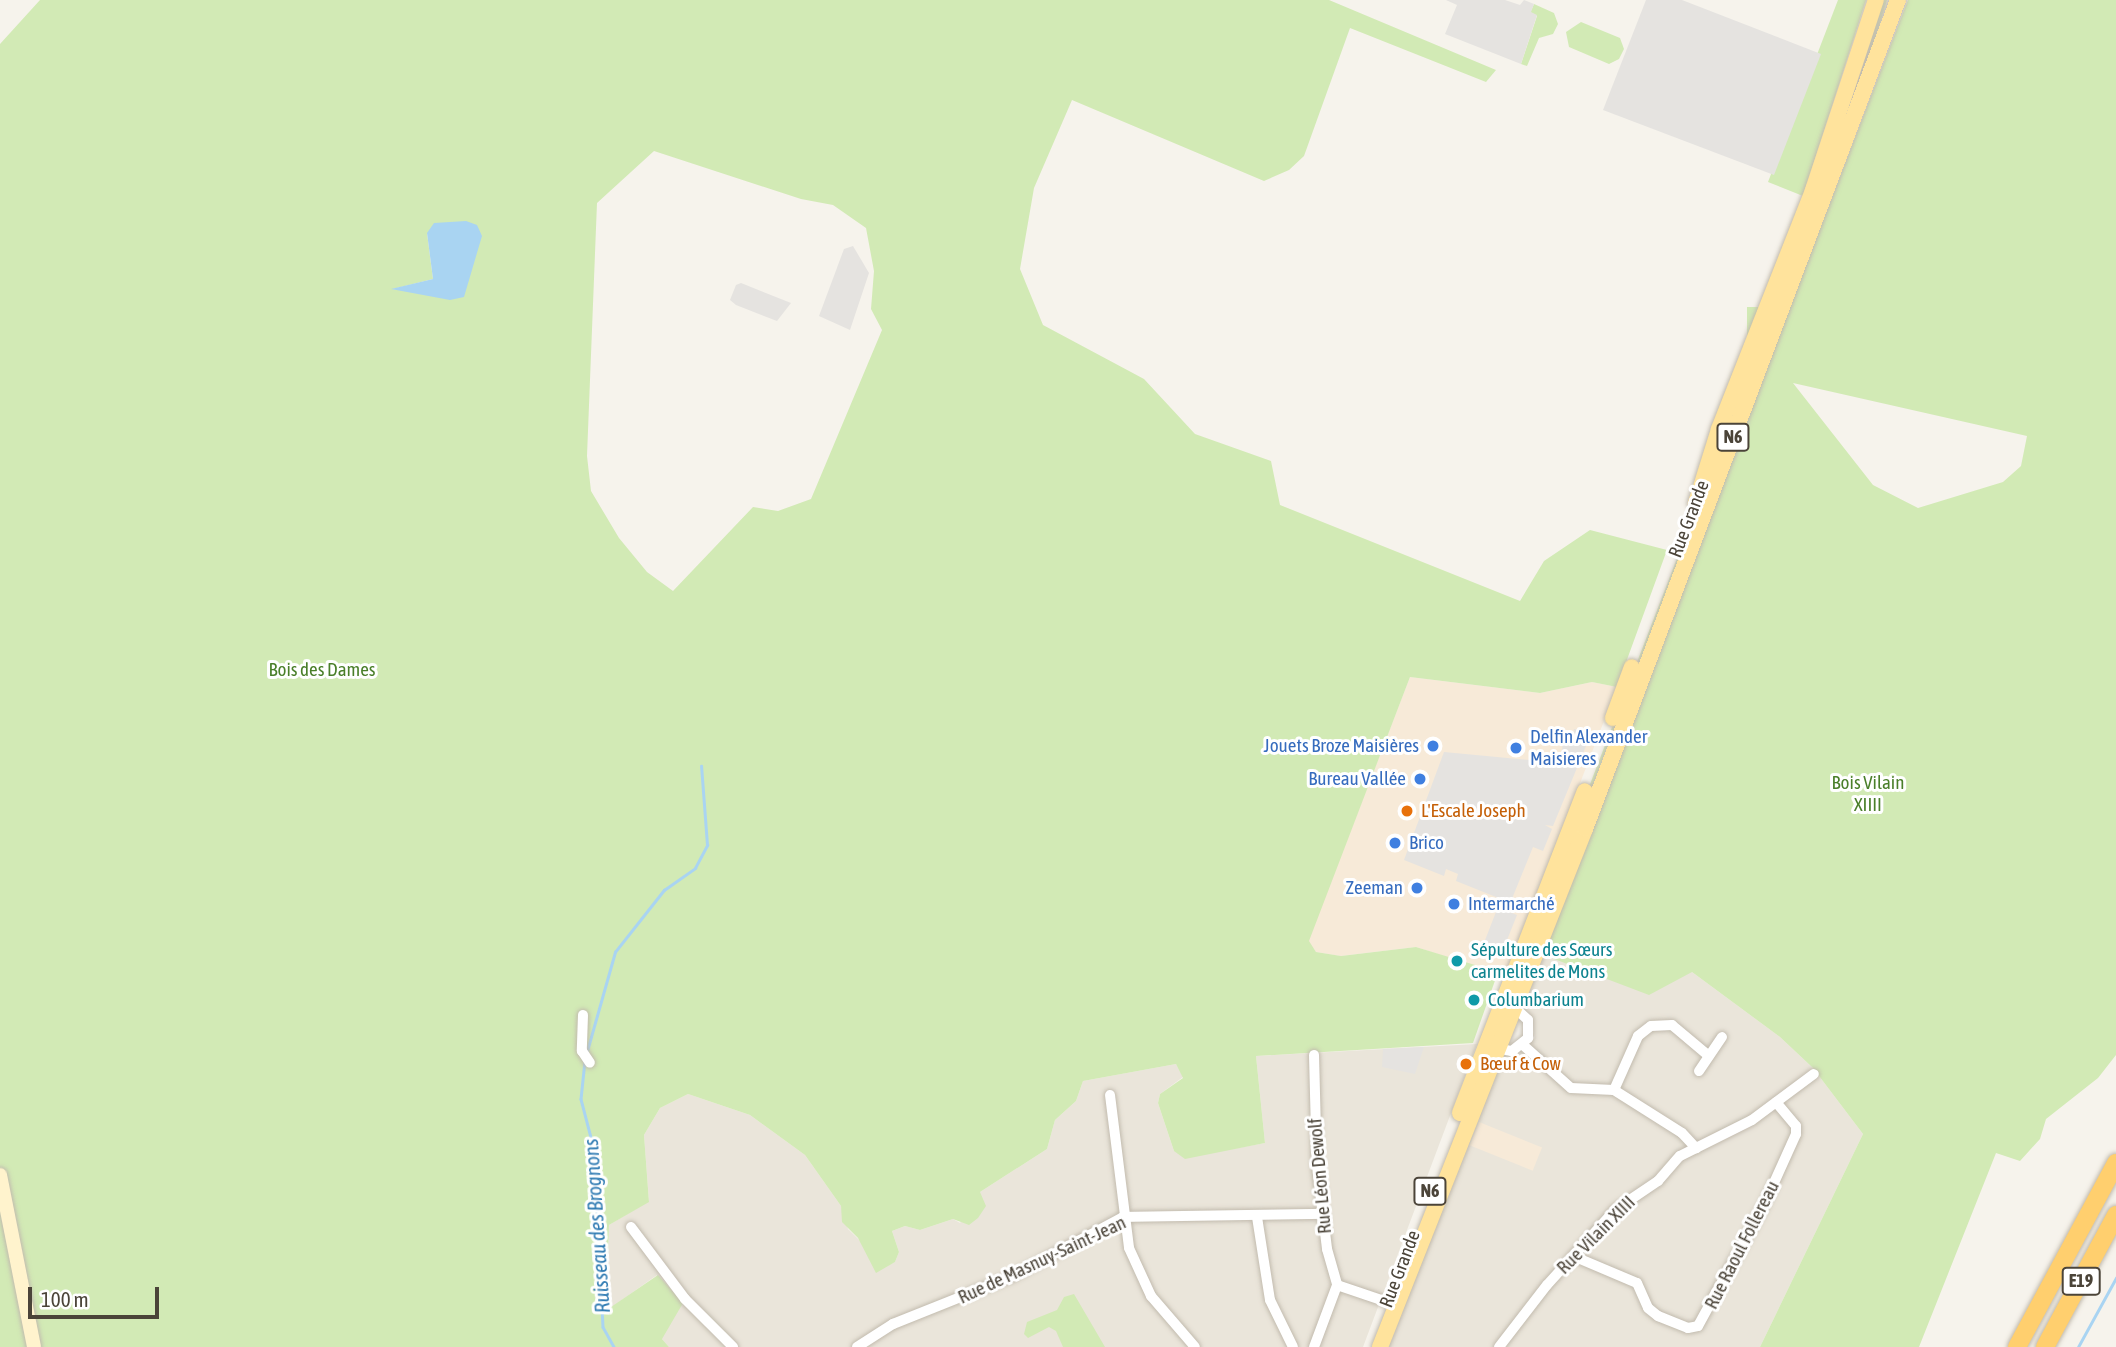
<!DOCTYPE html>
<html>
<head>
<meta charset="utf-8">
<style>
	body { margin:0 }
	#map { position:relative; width:2116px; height:1347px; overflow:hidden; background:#f6f3ec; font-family:"Asap Condensed",sans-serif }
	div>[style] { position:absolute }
	.residential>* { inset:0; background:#eae5da }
	.commercial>* { inset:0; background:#f7ead8; transform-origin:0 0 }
	.green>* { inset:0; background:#d2eab5; transform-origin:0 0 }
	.parking>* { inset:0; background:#e5e3e0 }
	.water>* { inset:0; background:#a9d4f2 }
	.stream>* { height:2.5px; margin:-1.25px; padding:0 1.25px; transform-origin:1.25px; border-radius:1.25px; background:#a9d4f2 }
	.roads { filter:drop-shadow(0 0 2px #c2bbae) drop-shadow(0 0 2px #c2bbae) }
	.minor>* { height:10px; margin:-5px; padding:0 5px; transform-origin:5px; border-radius:5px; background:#fff }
	.secondary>* { height:14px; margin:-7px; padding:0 7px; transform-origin:7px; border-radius:7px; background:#fff3cd }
	.primary>* { height:16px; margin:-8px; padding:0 8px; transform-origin:8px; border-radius:8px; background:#ffe39c }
	.motorway>* { height:18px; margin:-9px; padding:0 9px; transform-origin:9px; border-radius:9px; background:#ffcf6e }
	.dots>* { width:19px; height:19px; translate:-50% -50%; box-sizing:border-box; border:4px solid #fff; border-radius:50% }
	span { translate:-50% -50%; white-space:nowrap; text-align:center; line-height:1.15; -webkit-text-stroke:6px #fff; paint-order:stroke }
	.shield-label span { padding:2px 5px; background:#fff; border:2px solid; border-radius:5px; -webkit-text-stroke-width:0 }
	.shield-label { font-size:18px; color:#4b4439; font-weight:700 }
	.street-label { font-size:19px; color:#4b4439 }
	.park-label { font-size:19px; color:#4a7f2a }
	.shop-label { font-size:19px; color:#366cbe }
	.left { translate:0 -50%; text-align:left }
	.right { translate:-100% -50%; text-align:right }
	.food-label { font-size:19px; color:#c56008 }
	.culture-label { font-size:19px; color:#0d838f }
	.water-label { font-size:21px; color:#2e7ab2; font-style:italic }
	.scale { position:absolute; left:28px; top:1287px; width:131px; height:32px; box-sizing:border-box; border:4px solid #4b4439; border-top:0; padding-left:9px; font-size:21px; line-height:24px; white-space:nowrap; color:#4b4439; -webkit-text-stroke:5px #fff; paint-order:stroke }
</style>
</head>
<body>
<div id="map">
	<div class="residential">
		<i style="clip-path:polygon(1541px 954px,1692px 972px,1780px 1037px,1813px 1068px,1863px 1134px,1760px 1347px,1389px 1347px,1499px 1058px,1520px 1052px,1535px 1038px,1532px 1019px,1519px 1005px)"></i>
		<i style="clip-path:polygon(1477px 1044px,1363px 1347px,669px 1347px,662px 1339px,657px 1275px,612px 1307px,607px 1286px,609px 1225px,649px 1201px,644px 1135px,660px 1108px,688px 1094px,750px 1115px,805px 1155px,841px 1206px,848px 1229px,886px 1266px,895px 1262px,899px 1252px,892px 1231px,905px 1226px,920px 1230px,953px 1219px,960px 1223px,980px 1192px,1047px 1149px,1055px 1120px,1076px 1101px,1083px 1081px,1176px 1064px,1183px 1077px,1160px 1094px,1158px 1103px,1174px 1151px,1227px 1150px,1265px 1143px,1256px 1056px)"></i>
	</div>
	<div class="commercial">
		<i style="clip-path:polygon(1410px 677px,1540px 693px,1592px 682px,1617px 687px,1506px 976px,1416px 947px,1341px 956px,1316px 952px,1308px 941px)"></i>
		<i style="left:1479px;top:1122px;width:68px;height:25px;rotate:22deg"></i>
	</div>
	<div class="green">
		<i style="clip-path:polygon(evenodd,40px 0,1329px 0,1496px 70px,1486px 82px,1350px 28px,1304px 156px,1289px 170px,1264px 181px,1072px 100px,1034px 188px,1020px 269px,1043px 325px,1144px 379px,1195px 434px,1271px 461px,1280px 505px,1520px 601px,1544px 561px,1590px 530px,1667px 550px,1617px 687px,1592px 682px,1540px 693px,1410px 677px,1309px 941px,1316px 952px,1341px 956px,1416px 947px,1498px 972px,1473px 1043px,1256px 1056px,1265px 1143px,1185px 1159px,1174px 1151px,1158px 1103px,1160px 1094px,1183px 1078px,1176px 1064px,1083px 1081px,1076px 1101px,1055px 1120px,1047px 1149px,980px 1192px,986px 1206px,978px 1218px,969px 1225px,953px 1219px,920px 1230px,905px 1226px,892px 1231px,899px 1252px,895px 1262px,876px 1273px,858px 1238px,842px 1222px,841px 1206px,805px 1155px,750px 1115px,688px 1094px,660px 1108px,644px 1135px,649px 1202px,609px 1225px,607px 1286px,611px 1307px,658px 1275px,683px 1303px,662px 1339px,669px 1347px,0 1347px,0 44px,40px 0,654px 151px,801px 199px,833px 205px,866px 228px,874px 271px,871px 309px,882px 330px,811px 499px,778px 511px,753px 507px,673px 591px,647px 572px,619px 538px,591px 491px,587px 456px,597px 203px,654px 151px,40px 0,427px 233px,471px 269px,463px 297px,393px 289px,433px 279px,427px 233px)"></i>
		<i style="clip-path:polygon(1838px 0,1866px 0,1803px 196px,1768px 182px)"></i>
		<i style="clip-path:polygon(1880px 0,1887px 0,1869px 59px,1575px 832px,1572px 831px,1792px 260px)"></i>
		<i style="clip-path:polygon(evenodd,1908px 0,2116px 0,2116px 1055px,2098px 1078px,2046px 1119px,2040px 1139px,2020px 1161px,1996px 1153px,1919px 1347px,1760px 1347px,1863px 1134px,1813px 1068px,1780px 1037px,1692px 972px,1649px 995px,1541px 954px,1908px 0,1793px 383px,2027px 436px,2021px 466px,2003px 482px,1918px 508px,1873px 485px,1793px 383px)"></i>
		<i style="clip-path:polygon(1534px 4px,1554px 13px,1558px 24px,1553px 34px,1539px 38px,1527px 66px,1521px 64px,1537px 16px,1530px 13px)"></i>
		<i style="clip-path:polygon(1581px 22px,1620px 38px,1624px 49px,1619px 59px,1609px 64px,1569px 47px,1566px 32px)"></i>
		<i style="left:1747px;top:307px;width:15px;height:226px"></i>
		<i style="clip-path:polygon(1074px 1294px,1105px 1347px,1063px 1347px,1056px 1331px,1049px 1327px,1028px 1338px,1024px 1334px,1027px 1322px,1057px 1310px,1064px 1297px)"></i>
	</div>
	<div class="parking">
		<i style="clip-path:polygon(1446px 0,1505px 0,1520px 5px,1524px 0,1534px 4px,1531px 12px,1537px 15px,1521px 64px,1445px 34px,1457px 5px)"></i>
		<i style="clip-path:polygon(1646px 0,1682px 0,1821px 54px,1774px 175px,1603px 110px)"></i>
		<i style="clip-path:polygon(853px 246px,869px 273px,850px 330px,819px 316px,844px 249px)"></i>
		<i style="clip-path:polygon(741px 283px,791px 303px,777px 321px,736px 305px,730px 300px,736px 285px)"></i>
		<i style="clip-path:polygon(1574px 729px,1591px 734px,1553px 826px,1545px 825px,1552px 829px,1543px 851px,1533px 847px,1507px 911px,1517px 915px,1501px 955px,1482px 948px,1501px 899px,1456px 881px,1458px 874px,1446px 869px,1444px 876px,1404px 860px,1444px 752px,1561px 763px,1563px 739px,1573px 740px)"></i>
		<i style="clip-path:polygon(1424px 1047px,1415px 1074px,1382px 1067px,1383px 1049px)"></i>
	</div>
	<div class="water">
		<i style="clip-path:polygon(466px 221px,477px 225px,482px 236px,464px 297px,450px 300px,391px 289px,433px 279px,427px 233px,434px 223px)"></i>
	</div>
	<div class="stream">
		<i style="left:587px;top:1051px;width:103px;rotate:-74.2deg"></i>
		<i style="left:615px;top:952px;width:79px;rotate:-51.7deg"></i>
		<i style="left:664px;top:890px;width:38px;rotate:-35deg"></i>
		<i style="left:695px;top:868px;width:26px;rotate:-62deg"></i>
		<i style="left:707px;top:845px;width:79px;rotate:-94.3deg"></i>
		<i style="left:585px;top:1061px;width:38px;rotate:96deg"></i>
		<i style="left:581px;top:1099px;width:52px;rotate:75.4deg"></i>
		<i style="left:594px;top:1149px;width:178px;rotate:87.1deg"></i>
		<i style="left:603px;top:1327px;width:23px;rotate:61deg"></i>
		<i style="left:2078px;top:1347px;width:79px;rotate:-61.2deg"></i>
	</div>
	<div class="roads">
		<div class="minor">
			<i style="left:583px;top:1015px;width:36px;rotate:92deg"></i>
			<i style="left:582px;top:1051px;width:14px;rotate:56deg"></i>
			<i style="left:1523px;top:1045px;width:64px;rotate:41.9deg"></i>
			<i style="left:1571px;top:1088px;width:43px;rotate:2.7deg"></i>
			<i style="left:1614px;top:1090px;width:80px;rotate:32.3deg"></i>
			<i style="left:1682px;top:1133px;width:21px;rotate:47deg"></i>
			<i style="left:1496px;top:1048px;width:16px;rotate:11deg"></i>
			<i style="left:1512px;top:1051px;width:21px;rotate:-39deg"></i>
			<i style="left:1528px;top:1038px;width:18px;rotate:-90deg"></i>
			<i style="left:1528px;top:1020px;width:19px;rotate:-137deg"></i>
			<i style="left:1314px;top:1055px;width:111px;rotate:88.5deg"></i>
			<i style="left:1317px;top:1166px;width:84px;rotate:83.1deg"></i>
			<i style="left:1327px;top:1249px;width:37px;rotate:74deg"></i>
			<i style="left:1337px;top:1285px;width:53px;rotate:18.8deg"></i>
			<i style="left:1699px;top:1071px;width:41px;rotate:-55.9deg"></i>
			<i style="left:1614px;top:1090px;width:59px;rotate:-66deg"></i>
			<i style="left:1638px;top:1036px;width:16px;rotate:-38deg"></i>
			<i style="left:1651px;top:1026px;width:21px;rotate:-3deg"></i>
			<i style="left:1672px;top:1025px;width:48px;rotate:40deg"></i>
			<i style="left:1110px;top:1095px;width:154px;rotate:82.9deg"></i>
			<i style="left:1129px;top:1248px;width:53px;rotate:65.4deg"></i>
			<i style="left:1151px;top:1296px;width:67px;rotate:49.2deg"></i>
			<i style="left:1257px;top:1217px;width:84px;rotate:81.1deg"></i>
			<i style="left:1270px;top:1300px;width:52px;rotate:63.9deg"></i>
			<i style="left:631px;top:1227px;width:90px;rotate:53.1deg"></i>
			<i style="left:685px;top:1299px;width:68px;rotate:45deg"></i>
			<i style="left:1573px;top:1256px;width:69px;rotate:22.9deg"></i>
			<i style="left:1637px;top:1283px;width:27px;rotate:66deg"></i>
			<i style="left:1648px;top:1308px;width:13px;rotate:39deg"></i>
			<i style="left:1658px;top:1316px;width:32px;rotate:22deg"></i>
			<i style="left:1688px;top:1328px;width:10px;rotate:-11deg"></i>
			<i style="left:1698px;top:1326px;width:138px;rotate:-61.4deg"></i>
			<i style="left:1764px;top:1205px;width:78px;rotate:-65.7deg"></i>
			<i style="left:1796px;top:1134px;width:8px;rotate:-90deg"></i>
			<i style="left:1796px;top:1126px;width:31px;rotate:-130deg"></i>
			<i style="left:857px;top:1347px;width:43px;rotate:-32.6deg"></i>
			<i style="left:893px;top:1324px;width:129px;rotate:-21.8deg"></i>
			<i style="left:1013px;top:1276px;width:125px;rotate:-28.2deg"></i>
			<i style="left:1123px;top:1217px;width:199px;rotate:-0.9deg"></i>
			<i style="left:1314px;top:1347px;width:66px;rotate:-69.6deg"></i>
			<i style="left:1499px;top:1347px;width:78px;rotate:-52.3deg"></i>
			<i style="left:1547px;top:1285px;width:101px;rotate:-47.8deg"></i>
			<i style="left:1615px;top:1210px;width:52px;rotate:-34deg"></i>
			<i style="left:1658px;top:1181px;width:33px;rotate:-49deg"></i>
			<i style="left:1680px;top:1156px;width:80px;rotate:-26.6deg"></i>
			<i style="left:1752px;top:1120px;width:77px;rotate:-36.6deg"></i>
		</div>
		<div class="secondary">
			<i style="left:0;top:1175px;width:175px;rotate:78.8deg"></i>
		</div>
		<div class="primary">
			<i style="left:1696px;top:503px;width:77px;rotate:-72.7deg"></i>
			<i style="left:1719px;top:429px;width:257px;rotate:-68.5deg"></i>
			<i style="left:1813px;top:190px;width:200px;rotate:-71.7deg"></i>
			<i style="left:1613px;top:718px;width:54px;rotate:-69.6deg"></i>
			<i style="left:1460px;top:1113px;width:345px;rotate:-68.8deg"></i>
			<i style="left:1380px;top:1347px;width:557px;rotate:-68.41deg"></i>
			<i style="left:1585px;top:829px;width:886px;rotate:-69.32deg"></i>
		</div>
		<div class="motorway">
			<i style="left:2017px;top:1347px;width:209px;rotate:-61.7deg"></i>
			<i style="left:2045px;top:1347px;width:150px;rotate:-61.7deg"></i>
		</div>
	</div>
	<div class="dots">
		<i style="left:1433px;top:746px;background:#3f7fe0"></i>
		<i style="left:1516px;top:748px;background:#3f7fe0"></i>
		<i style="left:1420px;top:779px;background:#3f7fe0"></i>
		<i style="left:1407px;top:811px;background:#e8710a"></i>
		<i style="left:1395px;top:843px;background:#3f7fe0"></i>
		<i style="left:1417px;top:888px;background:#3f7fe0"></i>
		<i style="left:1454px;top:904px;background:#3f7fe0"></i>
		<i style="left:1457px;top:961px;background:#0f9aa8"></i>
		<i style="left:1474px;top:1000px;background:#0f9aa8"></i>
		<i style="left:1466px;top:1064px;background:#e8710a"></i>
	</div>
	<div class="shield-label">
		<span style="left:1733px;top:437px">N6</span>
		<span style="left:1430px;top:1191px">N6</span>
		<span style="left:2081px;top:1281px">E19</span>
	</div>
	<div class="street-label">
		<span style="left:1689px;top:519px;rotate:-69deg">Rue Grande</span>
		<span style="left:1320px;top:1176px;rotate:-95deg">Rue Léon Dewolf</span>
		<span style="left:1596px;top:1235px;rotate:-45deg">Rue Vilain XIIII</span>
		<span style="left:1742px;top:1245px;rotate:-63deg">Rue Raoul Follereau</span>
		<span style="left:1042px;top:1260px;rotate:-25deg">Rue de Masnuy-Saint-Jean</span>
		<span style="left:1400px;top:1269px;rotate:-69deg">Rue Grande</span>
	</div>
	<div class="park-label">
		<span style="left:322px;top:670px">Bois des Dames</span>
		<span style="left:1868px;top:794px">Bois Vilain<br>XIIII</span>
	</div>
	<div class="shop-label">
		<span class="left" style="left:1530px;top:748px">Delfin Alexander<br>Maisieres</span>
		<span class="right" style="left:1419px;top:746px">Jouets Broze Maisières</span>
		<span class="right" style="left:1406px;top:779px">Bureau Vallée</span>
		<span class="left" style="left:1409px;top:843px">Brico</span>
		<span class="right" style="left:1403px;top:888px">Zeeman</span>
		<span class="left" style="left:1468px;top:904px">Intermarché</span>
	</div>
	<div class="food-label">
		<span class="left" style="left:1421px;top:811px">L'Escale Joseph</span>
		<span class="left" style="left:1480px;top:1064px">Bœuf &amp; Cow</span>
	</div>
	<div class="culture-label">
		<span class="left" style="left:1471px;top:961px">Sépulture des Sœurs<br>carmelites de Mons</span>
		<span class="left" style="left:1488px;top:1000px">Columbarium</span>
	</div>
	<div class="water-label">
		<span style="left:596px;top:1226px;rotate:-94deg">Ruisseau des Brognons</span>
	</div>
	<div class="scale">100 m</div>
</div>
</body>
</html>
